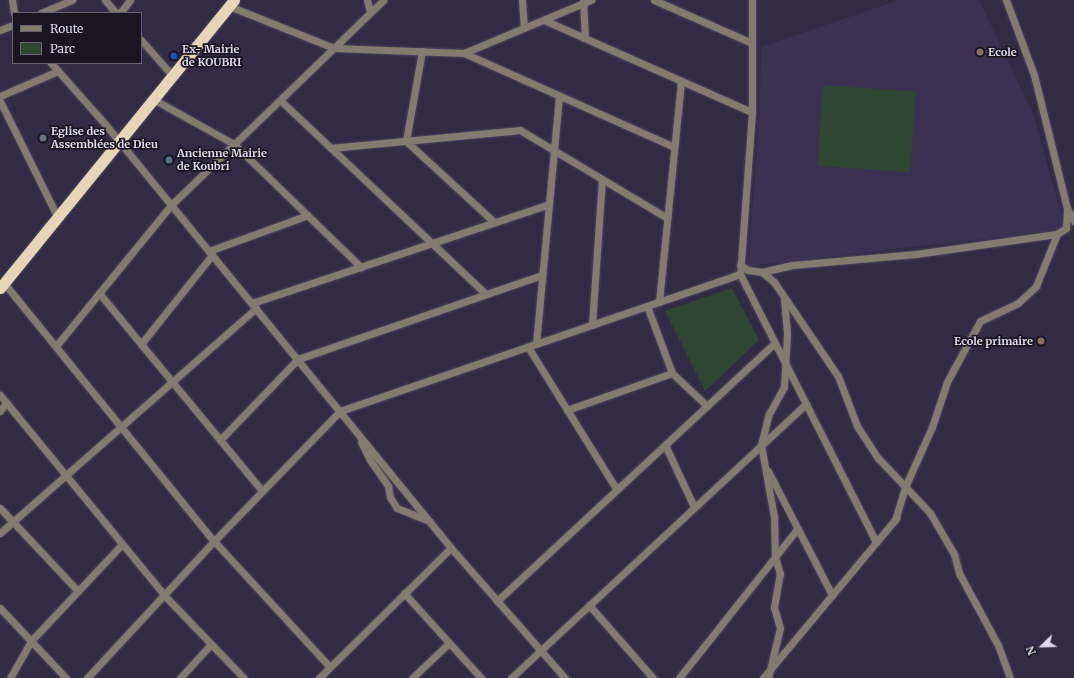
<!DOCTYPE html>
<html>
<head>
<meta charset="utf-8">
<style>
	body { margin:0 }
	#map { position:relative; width:1074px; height:678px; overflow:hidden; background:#322b46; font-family:Merriweather,serif }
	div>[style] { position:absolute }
	.built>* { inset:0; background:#3b3153 }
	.green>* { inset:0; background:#2f4633; transform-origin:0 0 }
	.roads { filter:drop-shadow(0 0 1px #4e4761) drop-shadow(0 0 1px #4e4761) }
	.minor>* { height:7px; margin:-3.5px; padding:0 3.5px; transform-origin:3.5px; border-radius:3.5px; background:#827b6e }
	.trunk>* { height:11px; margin:-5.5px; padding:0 5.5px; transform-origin:5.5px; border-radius:5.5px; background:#e6d6b6 }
	.dots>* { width:11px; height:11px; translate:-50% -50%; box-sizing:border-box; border:2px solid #191622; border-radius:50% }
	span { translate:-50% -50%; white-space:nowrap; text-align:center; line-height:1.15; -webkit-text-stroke:3.5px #191622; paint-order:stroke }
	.poi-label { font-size:11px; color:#dedaec; font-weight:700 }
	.left { translate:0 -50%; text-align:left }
	.right { translate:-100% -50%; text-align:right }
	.legend { position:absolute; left:12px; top:12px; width:130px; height:52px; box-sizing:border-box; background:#191622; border:1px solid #686473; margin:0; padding:5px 7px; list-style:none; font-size:12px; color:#dedaec }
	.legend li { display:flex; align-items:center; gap:8px; height:20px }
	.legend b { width:20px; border:1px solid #686473 }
	.north { position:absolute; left:1022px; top:626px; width:40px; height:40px; -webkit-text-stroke:3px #191622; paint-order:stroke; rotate:247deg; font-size:11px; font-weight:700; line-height:16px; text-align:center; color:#dedaec }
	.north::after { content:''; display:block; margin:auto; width:14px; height:18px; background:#dedaec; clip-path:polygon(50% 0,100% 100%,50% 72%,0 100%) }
</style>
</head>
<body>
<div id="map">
	<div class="built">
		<i style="clip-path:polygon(899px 0,979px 0,1033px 114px,1064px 224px,1060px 230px,748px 266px,760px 104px,761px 47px)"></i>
	</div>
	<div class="green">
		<i style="left:823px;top:85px;width:93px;height:81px;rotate:4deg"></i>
		<i style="clip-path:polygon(732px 288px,759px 340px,705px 391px,665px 311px)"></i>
	</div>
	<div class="roads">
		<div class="minor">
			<i style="left:12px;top:0;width:13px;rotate:81deg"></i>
			<i style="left:105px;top:0;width:17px;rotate:50deg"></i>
			<i style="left:367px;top:0;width:12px;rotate:76deg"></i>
			<i style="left:522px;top:0;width:28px;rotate:86deg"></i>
			<i style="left:583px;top:0;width:38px;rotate:87deg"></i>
			<i style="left:654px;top:0;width:107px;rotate:23.7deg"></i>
			<i style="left:752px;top:0;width:112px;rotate:90deg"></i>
			<i style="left:752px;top:112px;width:162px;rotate:94.2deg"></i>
			<i style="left:740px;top:274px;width:301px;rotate:63.1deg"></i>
			<i style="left:1006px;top:0;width:80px;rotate:69.5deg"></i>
			<i style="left:1034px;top:75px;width:137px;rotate:76.1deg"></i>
			<i style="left:1067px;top:208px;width:15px;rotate:62deg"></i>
			<i style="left:229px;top:6px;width:113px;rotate:21.8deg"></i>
			<i style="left:334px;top:48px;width:130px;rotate:2.2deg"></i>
			<i style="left:464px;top:53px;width:230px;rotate:24.1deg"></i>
			<i style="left:41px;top:13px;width:34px;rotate:-23deg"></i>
			<i style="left:120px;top:13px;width:16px;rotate:-52deg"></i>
			<i style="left:544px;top:20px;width:227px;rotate:23.9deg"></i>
			<i style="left:0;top:30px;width:14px;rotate:-21deg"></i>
			<i style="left:141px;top:40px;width:47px;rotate:48.5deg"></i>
			<i style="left:422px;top:51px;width:91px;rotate:100.1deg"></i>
			<i style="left:406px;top:141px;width:120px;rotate:42.6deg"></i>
			<i style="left:464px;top:53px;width:138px;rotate:-22.7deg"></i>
			<i style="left:51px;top:63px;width:81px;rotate:48.5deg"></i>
			<i style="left:105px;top:124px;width:547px;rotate:50.78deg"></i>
			<i style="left:451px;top:548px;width:173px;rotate:48.8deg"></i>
			<i style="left:0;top:96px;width:63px;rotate:-23.3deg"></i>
			<i style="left:153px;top:99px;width:93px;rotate:29.1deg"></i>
			<i style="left:234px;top:144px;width:177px;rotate:44.1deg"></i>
			<i style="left:280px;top:100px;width:283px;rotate:43.3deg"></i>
			<i style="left:0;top:101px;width:128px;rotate:63.6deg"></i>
			<i style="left:331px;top:148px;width:190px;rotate:-5.4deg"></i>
			<i style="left:520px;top:130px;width:171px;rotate:30.9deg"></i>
			<i style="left:209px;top:251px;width:105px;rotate:-20deg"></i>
			<i style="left:740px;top:265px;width:9px;rotate:32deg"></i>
			<i style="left:748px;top:270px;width:14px;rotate:8deg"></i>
			<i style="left:762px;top:272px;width:16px;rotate:40deg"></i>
			<i style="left:774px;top:282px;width:114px;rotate:55.8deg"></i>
			<i style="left:838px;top:376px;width:53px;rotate:69.2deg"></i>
			<i style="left:857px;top:426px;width:38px;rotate:57deg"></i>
			<i style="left:878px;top:458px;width:76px;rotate:46.6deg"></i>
			<i style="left:930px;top:513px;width:48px;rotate:59.7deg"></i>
			<i style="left:954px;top:554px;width:20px;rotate:75deg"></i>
			<i style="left:959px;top:573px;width:82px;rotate:61.6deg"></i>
			<i style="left:998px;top:645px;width:35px;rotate:70deg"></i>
			<i style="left:762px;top:272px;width:31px;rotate:-13deg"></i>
			<i style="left:792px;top:265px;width:124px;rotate:-5.1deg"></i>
			<i style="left:916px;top:254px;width:142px;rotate:-8.1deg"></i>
			<i style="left:1057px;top:234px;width:11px;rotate:-34deg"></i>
			<i style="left:1066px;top:228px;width:20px;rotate:-87deg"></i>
			<i style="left:4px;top:283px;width:333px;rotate:50.9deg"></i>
			<i style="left:214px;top:541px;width:171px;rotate:47.4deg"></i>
			<i style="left:99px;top:293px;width:256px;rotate:50.5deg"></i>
			<i style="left:659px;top:302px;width:222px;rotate:-84.3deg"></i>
			<i style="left:252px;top:303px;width:313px;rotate:-18.4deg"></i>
			<i style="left:647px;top:306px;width:72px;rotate:69.5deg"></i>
			<i style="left:672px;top:373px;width:48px;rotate:43.3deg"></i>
			<i style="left:592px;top:325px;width:146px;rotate:-86.1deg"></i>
			<i style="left:141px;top:344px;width:114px;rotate:-51.4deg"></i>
			<i style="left:536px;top:344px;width:249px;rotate:-84.7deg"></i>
			<i style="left:56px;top:346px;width:182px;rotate:-50.8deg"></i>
			<i style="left:171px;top:205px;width:295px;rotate:-44deg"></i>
			<i style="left:528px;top:347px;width:168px;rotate:58.1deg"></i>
			<i style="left:0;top:395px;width:259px;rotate:50.6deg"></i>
			<i style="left:164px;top:595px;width:115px;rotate:46.1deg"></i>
			<i style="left:567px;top:410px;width:111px;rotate:-19.4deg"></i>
			<i style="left:0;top:411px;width:10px;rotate:-53deg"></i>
			<i style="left:220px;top:440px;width:112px;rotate:-46.1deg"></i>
			<i style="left:298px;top:359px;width:258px;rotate:-19deg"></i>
			<i style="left:361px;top:442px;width:20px;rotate:63deg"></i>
			<i style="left:370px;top:460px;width:32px;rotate:55deg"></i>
			<i style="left:388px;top:486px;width:11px;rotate:80deg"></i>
			<i style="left:390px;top:497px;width:13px;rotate:58deg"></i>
			<i style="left:397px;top:508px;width:35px;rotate:22deg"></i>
			<i style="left:665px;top:445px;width:68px;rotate:64.9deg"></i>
			<i style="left:768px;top:471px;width:140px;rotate:62.7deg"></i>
			<i style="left:0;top:508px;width:114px;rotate:46.8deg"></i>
			<i style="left:895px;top:520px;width:34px;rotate:-73deg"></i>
			<i style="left:905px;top:487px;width:66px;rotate:-65.8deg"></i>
			<i style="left:932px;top:427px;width:47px;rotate:-71.6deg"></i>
			<i style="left:947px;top:382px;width:69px;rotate:-61.6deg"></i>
			<i style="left:980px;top:321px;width:42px;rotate:-25.3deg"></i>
			<i style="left:1018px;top:303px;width:25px;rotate:-43deg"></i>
			<i style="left:1036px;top:286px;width:56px;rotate:-68deg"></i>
			<i style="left:0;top:533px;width:341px;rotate:-41.3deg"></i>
			<i style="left:404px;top:593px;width:115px;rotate:47.8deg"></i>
			<i style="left:497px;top:601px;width:379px;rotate:-42.9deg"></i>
			<i style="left:589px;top:605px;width:97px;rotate:48.8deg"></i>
			<i style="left:0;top:608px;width:96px;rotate:46.7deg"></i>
			<i style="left:10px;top:678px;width:43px;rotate:-60.4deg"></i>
			<i style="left:31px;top:641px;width:133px;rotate:-46.8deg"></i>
			<i style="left:87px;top:678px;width:187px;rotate:-47.2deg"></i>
			<i style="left:214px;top:541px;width:181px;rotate:-45.9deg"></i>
			<i style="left:340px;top:411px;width:423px;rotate:-18.9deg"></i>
			<i style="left:180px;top:678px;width:46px;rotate:-47.6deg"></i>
			<i style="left:319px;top:678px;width:185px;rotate:-44.6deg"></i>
			<i style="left:412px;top:678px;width:51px;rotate:-43.4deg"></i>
			<i style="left:511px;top:678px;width:403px;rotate:-42.9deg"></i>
			<i style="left:679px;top:678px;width:191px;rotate:-51.6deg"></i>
			<i style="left:763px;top:678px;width:209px;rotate:-50.2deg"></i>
			<i style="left:768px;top:678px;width:51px;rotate:-76.5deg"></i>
			<i style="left:780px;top:628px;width:22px;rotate:-106deg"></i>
			<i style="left:774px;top:607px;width:34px;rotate:-80deg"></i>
			<i style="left:780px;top:574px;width:18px;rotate:-106deg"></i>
			<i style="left:775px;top:557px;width:40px;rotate:-91.4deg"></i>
			<i style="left:774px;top:517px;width:73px;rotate:-100.2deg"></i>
			<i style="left:761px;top:445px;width:32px;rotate:-76deg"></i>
			<i style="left:769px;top:414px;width:31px;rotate:-61deg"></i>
			<i style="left:784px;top:387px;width:54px;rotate:-86.8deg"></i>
			<i style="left:787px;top:333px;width:34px;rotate:-95deg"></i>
		</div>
		<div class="trunk">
			<i style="left:0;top:288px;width:371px;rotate:-50.9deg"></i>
		</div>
	</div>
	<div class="dots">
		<i style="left:980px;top:52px;background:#8d6e63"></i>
		<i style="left:174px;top:56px;background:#1a4fb4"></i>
		<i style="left:43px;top:138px;background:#6b7280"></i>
		<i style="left:169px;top:160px;background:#5c6f8a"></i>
		<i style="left:1041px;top:341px;background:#8d6e63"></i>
	</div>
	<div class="poi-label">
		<span class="left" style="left:182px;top:56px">Ex- Mairie<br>de KOUBRI</span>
		<span class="left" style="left:988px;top:52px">Ecole</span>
		<span class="left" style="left:51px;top:138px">Eglise des<br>Assemblées de Dieu</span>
		<span class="left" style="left:177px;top:160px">Ancienne Mairie<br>de Koubri</span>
		<span class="right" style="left:1033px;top:341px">Ecole primaire</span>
	</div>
	<ul class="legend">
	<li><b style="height:5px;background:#827b6e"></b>Route</li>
	<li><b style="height:11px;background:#2f4633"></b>Parc</li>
	</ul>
	<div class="north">N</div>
</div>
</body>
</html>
